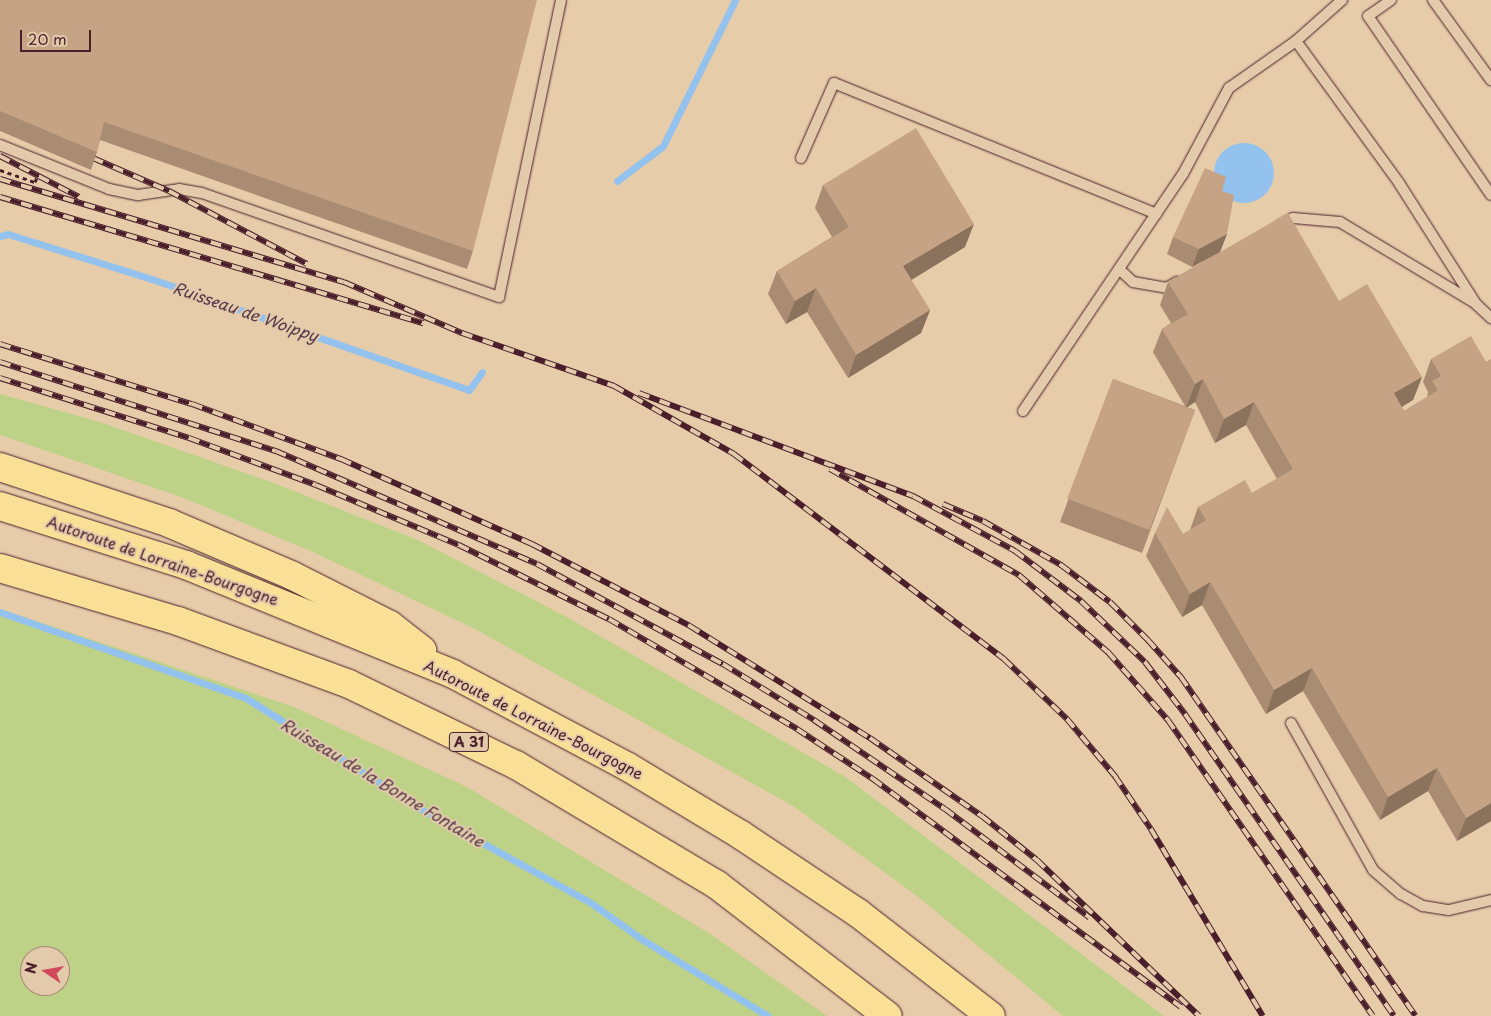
<!DOCTYPE html>
<html>
<head>
<meta charset="utf-8">
<style>
	body { margin:0 }
	#map { position:relative; width:1491px; height:1016px; overflow:hidden; background:#e7cca9; font-family:"Playpen Sans",sans-serif }
	div>[style] { position:absolute }
	.green>* { inset:0; background:#bed287 }
	.water>* { inset:0; background:#92c2ed }
	.round { border-radius:50% }
	.stream>* { height:7px; margin:-3.5px; padding:0 3.5px; transform-origin:3.5px; border-radius:3.5px; background:#92c2ed }
	.path>* { height:3px; margin-top:-1.5px; transform-origin:0; background:repeating-linear-gradient(90deg,#4a1f2b 0 4px,transparent 0 8px) }
	.roads { filter:drop-shadow(0 0 1px #4a1f2b) drop-shadow(0 0 1px #4a1f2b) }
	.lane>* { height:10px; margin:-5px; padding:0 5px; transform-origin:5px; border-radius:5px; background:#e3caab }
	.highway>* { height:28px; margin:-14px; padding:0 14px; transform-origin:14px; border-radius:14px; background:#fadf96 }
	.rail>* { height:5.5px; margin-top:-2.75px; transform-origin:0; background:repeating-linear-gradient(90deg,#e3caab 0 11px,#4a1f2b 0 22px); box-sizing:border-box; border-block:1px solid #4a1f2b }
	.wall>* { inset:0; background:#aa8c72 }
	.shaded-wall>* { inset:0; background:#8b725d }
	.building>* { inset:0; background:#c6a385; transform-origin:0 0 }
	span { translate:-50% -50%; white-space:nowrap; text-align:center; line-height:1.15; -webkit-text-stroke:4px #e3caab; paint-order:stroke }
	.shield-label span { padding:1px 4px; background:#e3caab; border:1px solid; border-radius:4px; -webkit-text-stroke-width:0 }
	.shield-label { font-size:14px; color:#4a1f2b; font-weight:700 }
	.street-label { font-size:15px; color:#4a1f2b }
	.water-label { font-size:16px; color:#553748; font-style:italic }
	.north { position:absolute; left:20px; top:946px; width:50px; height:50px; box-sizing:border-box; background:#e3caab; border:1px solid #a68678; border-radius:50%; rotate:282deg; font-size:14px; font-weight:700; line-height:20px; text-align:center; color:#4a1f2b }
	.north::after { content:''; display:block; margin:auto; width:18px; height:22px; background:#d1495b; clip-path:polygon(50% 0,100% 100%,50% 72%,0 100%) }
	.scale { position:absolute; left:20px; top:30px; width:71px; height:22px; box-sizing:border-box; border:2px solid #4a1f2b; border-top:0; padding-left:6px; font-size:15px; line-height:18px; white-space:nowrap; color:#4a1f2b; -webkit-text-stroke:4px #e3caab; paint-order:stroke }
</style>
</head>
<body>
<div id="map">
	<div class="green">
		<i style="clip-path:polygon(0 394px,100px 422px,274px 483px,418px 540px,565px 616px,844px 776px,1164px 1016px,1063px 1016px,917px 896px,793px 806px,473px 628px,313px 552px,184px 498px,0 435px)"></i>
		<i style="clip-path:polygon(evenodd,0 609px,294px 707px,467px 787px,712px 935px,827px 1016px,0 1016px,0 609px,30px 956px,60px 956px,60px 986px,30px 986px,30px 956px)"></i>
	</div>
	<div class="water">
		<i class="round" style="left:1214px;top:143px;width:60px;height:60px"></i>
	</div>
	<div class="stream">
		<i style="left:617px;top:181px;width:58px;rotate:-37.3deg"></i>
		<i style="left:663px;top:146px;width:163px;rotate:-63.7deg"></i>
		<i style="left:0;top:236px;width:8px;rotate:-14deg"></i>
		<i style="left:8px;top:234px;width:151px;rotate:17.4deg"></i>
		<i style="left:152px;top:279px;width:336px;rotate:19.3deg"></i>
		<i style="left:469px;top:390px;width:22px;rotate:-54deg"></i>
		<i style="left:0;top:612px;width:261px;rotate:19.3deg"></i>
		<i style="left:246px;top:698px;width:207px;rotate:32.4deg"></i>
		<i style="left:421px;top:809px;width:194px;rotate:28.9deg"></i>
		<i style="left:591px;top:903px;width:64px;rotate:35.4deg"></i>
		<i style="left:643px;top:940px;width:146px;rotate:31.3deg"></i>
	</div>
	<div class="path">
		<i style="left:0;top:170px;width:37px;rotate:19deg"></i>
		<i style="left:35px;top:182px;width:5px;rotate:-68deg"></i>
	</div>
	<div class="roads">
		<div class="lane">
			<i style="left:1391px;top:0;width:28px;rotate:145deg"></i>
			<i style="left:1368px;top:16px;width:217px;rotate:55.5deg"></i>
			<i style="left:1433px;top:0;width:99px;rotate:54.1deg"></i>
			<i style="left:1296px;top:41px;width:62px;rotate:-41.7deg"></i>
			<i style="left:0;top:145px;width:118px;rotate:22deg"></i>
			<i style="left:109px;top:189px;width:30px;rotate:12deg"></i>
			<i style="left:138px;top:195px;width:41px;rotate:-8.3deg"></i>
			<i style="left:179px;top:189px;width:23px;rotate:10deg"></i>
			<i style="left:202px;top:193px;width:315px;rotate:19.3deg"></i>
			<i style="left:499px;top:297px;width:303px;rotate:-78.2deg"></i>
			<i style="left:801px;top:158px;width:82px;rotate:-66.3deg"></i>
			<i style="left:834px;top:83px;width:348px;rotate:22.1deg"></i>
			<i style="left:1279px;top:226px;width:16px;rotate:-30deg"></i>
			<i style="left:1293px;top:218px;width:47px;rotate:4.9deg"></i>
			<i style="left:1340px;top:222px;width:155px;rotate:31deg"></i>
			<i style="left:1119px;top:269px;width:19px;rotate:43deg"></i>
			<i style="left:1133px;top:282px;width:34px;rotate:10deg"></i>
			<i style="left:1166px;top:288px;width:13px;rotate:-29deg"></i>
			<i style="left:1023px;top:411px;width:286px;rotate:-56deg"></i>
			<i style="left:1183px;top:174px;width:98px;rotate:-61.9deg"></i>
			<i style="left:1229px;top:88px;width:82px;rotate:-35deg"></i>
			<i style="left:1296px;top:41px;width:175px;rotate:54deg"></i>
			<i style="left:1399px;top:183px;width:143px;rotate:57.5deg"></i>
			<i style="left:1476px;top:304px;width:21px;rotate:43deg"></i>
			<i style="left:1291px;top:723px;width:168px;rotate:60.8deg"></i>
			<i style="left:1373px;top:870px;width:37px;rotate:41deg"></i>
			<i style="left:1401px;top:894px;width:25px;rotate:29deg"></i>
			<i style="left:1423px;top:906px;width:26px;rotate:9deg"></i>
			<i style="left:1449px;top:910px;width:43px;rotate:-13.4deg"></i>
		</div>
		<div class="highway">
			<i style="left:0;top:467px;width:178px;rotate:18.3deg"></i>
			<i style="left:169px;top:523px;width:133px;rotate:23.1deg"></i>
			<i style="left:291px;top:575px;width:111px;rotate:26.8deg"></i>
			<i style="left:390px;top:625px;width:41px;rotate:38deg"></i>
			<i style="left:0;top:506px;width:195px;rotate:17.6deg"></i>
			<i style="left:186px;top:565px;width:288px;rotate:22.2deg"></i>
			<i style="left:453px;top:674px;width:198px;rotate:28deg"></i>
			<i style="left:628px;top:767px;width:132px;rotate:31deg"></i>
			<i style="left:741px;top:835px;width:141px;rotate:33.7deg"></i>
			<i style="left:858px;top:913px;width:168px;rotate:37.8deg"></i>
			<i style="left:0;top:568px;width:186px;rotate:16.6deg"></i>
			<i style="left:178px;top:621px;width:182px;rotate:20.2deg"></i>
			<i style="left:349px;top:684px;width:186px;rotate:25.9deg"></i>
			<i style="left:516px;top:765px;width:234px;rotate:30.8deg"></i>
			<i style="left:717px;top:885px;width:215px;rotate:37.5deg"></i>
		</div>
	</div>
	<div class="rail">
		<i style="left:0;top:156px;width:89px;rotate:27.4deg"></i>
		<i style="left:93px;top:158px;width:83px;rotate:23.5deg"></i>
		<i style="left:169px;top:191px;width:156px;rotate:27.9deg"></i>
		<i style="left:0;top:179px;width:359px;rotate:16.7deg"></i>
		<i style="left:344px;top:282px;width:129px;rotate:23.4deg"></i>
		<i style="left:462px;top:333px;width:161px;rotate:19.2deg"></i>
		<i style="left:614px;top:386px;width:138px;rotate:29.5deg"></i>
		<i style="left:734px;top:454px;width:339px;rotate:37.2deg"></i>
		<i style="left:1004px;top:659px;width:87px;rotate:43.6deg"></i>
		<i style="left:1067px;top:719px;width:75px;rotate:49.9deg"></i>
		<i style="left:1115px;top:776px;width:64px;rotate:55.8deg"></i>
		<i style="left:1151px;top:829px;width:218px;rotate:59.1deg"></i>
		<i style="left:0;top:197px;width:442px;rotate:16.6deg"></i>
		<i style="left:0;top:344px;width:201px;rotate:17.4deg"></i>
		<i style="left:192px;top:404px;width:159px;rotate:20.3deg"></i>
		<i style="left:341px;top:459px;width:209px;rotate:24deg"></i>
		<i style="left:532px;top:544px;width:178px;rotate:27.4deg"></i>
		<i style="left:690px;top:626px;width:212px;rotate:31.9deg"></i>
		<i style="left:870px;top:738px;width:136px;rotate:34.9deg"></i>
		<i style="left:982px;top:816px;width:70px;rotate:38.7deg"></i>
		<i style="left:1037px;top:860px;width:225px;rotate:43.9deg"></i>
		<i style="left:0;top:362px;width:290px;rotate:17.9deg"></i>
		<i style="left:276px;top:451px;width:284px;rotate:23.4deg"></i>
		<i style="left:537px;top:564px;width:211px;rotate:28.3deg"></i>
		<i style="left:723px;top:664px;width:107px;rotate:31.6deg"></i>
		<i style="left:814px;top:720px;width:158px;rotate:34.2deg"></i>
		<i style="left:945px;top:809px;width:181px;rotate:36.9deg"></i>
		<i style="left:0;top:378px;width:198px;rotate:17.6deg"></i>
		<i style="left:189px;top:438px;width:135px;rotate:20.3deg"></i>
		<i style="left:316px;top:485px;width:155px;rotate:22.8deg"></i>
		<i style="left:459px;top:545px;width:167px;rotate:26.3deg"></i>
		<i style="left:609px;top:619px;width:218px;rotate:30.3deg"></i>
		<i style="left:797px;top:729px;width:91px;rotate:33.3deg"></i>
		<i style="left:873px;top:779px;width:383px;rotate:36.5deg"></i>
		<i style="left:639px;top:393px;width:293px;rotate:20.6deg"></i>
		<i style="left:913px;top:496px;width:116px;rotate:28.3deg"></i>
		<i style="left:1015px;top:551px;width:83px;rotate:37.1deg"></i>
		<i style="left:1081px;top:601px;width:88px;rotate:43.6deg"></i>
		<i style="left:1145px;top:662px;width:66px;rotate:52.4deg"></i>
		<i style="left:1185px;top:714px;width:367px;rotate:55.3deg"></i>
		<i style="left:830px;top:469px;width:217px;rotate:29.3deg"></i>
		<i style="left:1019px;top:575px;width:118px;rotate:40.9deg"></i>
		<i style="left:1108px;top:652px;width:91px;rotate:48.6deg"></i>
		<i style="left:1168px;top:720px;width:360px;rotate:55.3deg"></i>
		<i style="left:943px;top:504px;width:43px;rotate:23deg"></i>
		<i style="left:983px;top:521px;width:90px;rotate:29.4deg"></i>
		<i style="left:1061px;top:565px;width:61px;rotate:37.1deg"></i>
		<i style="left:1110px;top:602px;width:54px;rotate:45deg"></i>
		<i style="left:1148px;top:640px;width:50px;rotate:48.3deg"></i>
		<i style="left:1181px;top:677px;width:412px;rotate:55.3deg"></i>
	</div>
	<div class="wall">
		<i style="clip-path:polygon(0 0,473px 251px,467px 269px,100px 140px,97px 152px,91px 170px,0 131px)"></i>
		<i style="clip-path:polygon(823px 185px,965px 247px,911px 280px,930px 310px,921px 333px,848px 378px,807px 312px,786px 324px,768px 294px,777px 271px,832px 237px,815px 208px)"></i>
		<i style="clip-path:polygon(1222px 191px,1227px 234px,1220px 252px,1339px 301px,1422px 377px,1413px 400px,1402px 407px,1404px 411px,1427px 397px,1428px 392px,1423px 382px,1431px 359px,1486px 362px,1491px 359px,1491px 821px,1457px 841px,1428px 791px,1380px 820px,1303px 691px,1266px 714px,1202px 605px,1182px 617px,1146px 556px,1155px 533px,1183px 534px,1190px 530px,1198px 507px,1252px 493px,1277px 479px,1246px 425px,1215px 443px,1195px 402px,1187px 407px,1195px 410px,1142px 553px,1060px 522px,1113px 379px,1185px 406px,1153px 352px,1162px 329px,1171px 323px,1160px 305px,1168px 282px,1220px 252px,1192px 267px,1167px 254px,1173px 237px)"></i>
	</div>
	<div class="shaded-wall">
		<i style="clip-path:polygon(974px 224px,965px 247px,895px 290px,903px 266px)"></i>
		<i style="clip-path:polygon(1227px 234px,1220px 252px,1192px 267px,1199px 249px)"></i>
		<i style="clip-path:polygon(816px 288px,807px 312px,786px 324px,795px 301px)"></i>
		<i style="clip-path:polygon(930px 310px,921px 333px,848px 378px,856px 355px)"></i>
		<i style="clip-path:polygon(1422px 377px,1413px 400px,1385px 416px,1394px 393px)"></i>
		<i style="clip-path:polygon(1203px 379px,1195px 402px,1186px 408px,1195px 384px)"></i>
		<i style="clip-path:polygon(1254px 402px,1246px 425px,1215px 443px,1224px 419px)"></i>
		<i style="clip-path:polygon(1210px 582px,1202px 605px,1182px 617px,1190px 594px)"></i>
		<i style="clip-path:polygon(1312px 668px,1303px 691px,1266px 714px,1274px 690px)"></i>
		<i style="clip-path:polygon(1437px 768px,1428px 791px,1380px 820px,1388px 797px)"></i>
		<i style="clip-path:polygon(1491px 803px,1491px 821px,1457px 841px,1466px 818px)"></i>
	</div>
	<div class="building">
		<i style="clip-path:polygon(0 0,537px 0,473px 251px,104px 122px,97px 152px,0 111px)"></i>
		<i style="clip-path:polygon(916px 128px,974px 224px,903px 266px,930px 310px,856px 355px,816px 288px,795px 301px,777px 271px,849px 227px,823px 185px)"></i>
		<i style="clip-path:polygon(1205px 168px,1226px 177px,1222px 191px,1234px 195px,1227px 234px,1199px 249px,1173px 237px)"></i>
		<i style="clip-path:polygon(1288px 213px,1339px 301px,1367px 284px,1422px 377px,1394px 393px,1404px 411px,1438px 390px,1432px 381px,1441px 376px,1431px 359px,1471px 336px,1486px 362px,1491px 359px,1491px 803px,1466px 818px,1437px 768px,1388px 797px,1312px 668px,1274px 690px,1210px 582px,1190px 594px,1155px 533px,1167px 507px,1183px 534px,1206px 520px,1198px 507px,1245px 480px,1252px 493px,1293px 469px,1254px 402px,1224px 419px,1203px 379px,1195px 384px,1162px 329px,1188px 314px,1168px 282px)"></i>
		<i style="left:1113px;top:379px;width:88px;height:128px;rotate:21deg"></i>
	</div>
	<div class="shield-label">
		<span style="left:469px;top:742px">A 31</span>
	</div>
	<div class="street-label">
		<span style="left:163px;top:560px;rotate:19deg">Autoroute de Lorraine-Bourgogne</span>
		<span style="left:534px;top:719px;rotate:27deg">Autoroute de Lorraine-Bourgogne</span>
	</div>
	<div class="water-label">
		<span style="left:246px;top:311px;rotate:19deg">Ruisseau de Woippy</span>
		<span style="left:383px;top:782px;rotate:31deg">Ruisseau de la Bonne Fontaine</span>
	</div>
	<div class="north">N</div>
	<div class="scale">20 m</div>
</div>
</body>
</html>
